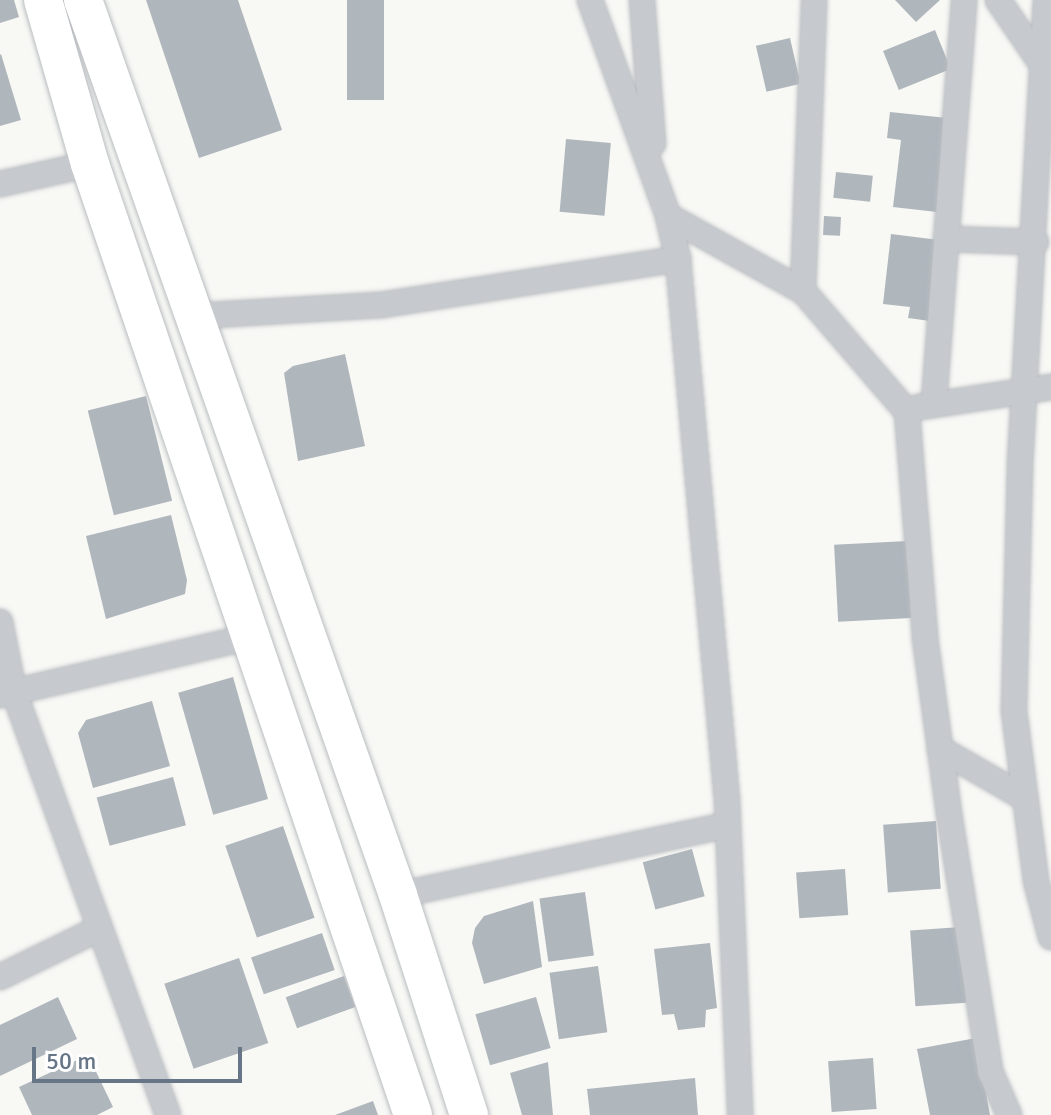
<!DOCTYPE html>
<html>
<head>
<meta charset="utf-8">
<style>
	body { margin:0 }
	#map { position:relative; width:1051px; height:1115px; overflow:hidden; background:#f8f8f5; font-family:Signika,sans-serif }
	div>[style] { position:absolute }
	.building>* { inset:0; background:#afb6bc; transform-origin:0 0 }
	.roads { filter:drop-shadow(0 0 2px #b9bdc1) drop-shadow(0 0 2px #b9bdc1) }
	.street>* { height:24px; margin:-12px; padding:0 12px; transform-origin:12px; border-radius:12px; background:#c6c9cd }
	.primary>* { height:38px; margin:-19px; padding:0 19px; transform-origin:19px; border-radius:19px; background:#fff }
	span { translate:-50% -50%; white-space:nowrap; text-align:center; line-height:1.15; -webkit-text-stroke:8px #fff; paint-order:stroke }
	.scale { position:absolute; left:32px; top:1047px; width:210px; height:36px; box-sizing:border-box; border:4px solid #677687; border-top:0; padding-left:10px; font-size:24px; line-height:28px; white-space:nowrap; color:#677687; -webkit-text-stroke:6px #fff; paint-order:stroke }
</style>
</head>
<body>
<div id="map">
	<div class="building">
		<i style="clip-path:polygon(0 0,14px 0,19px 17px,0 23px)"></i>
		<i style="clip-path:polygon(146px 0,238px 0,282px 130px,199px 158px)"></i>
		<i style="left:347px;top:0;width:37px;height:100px"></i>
		<i style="clip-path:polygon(895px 0,940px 0,916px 22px)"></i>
		<i style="left:935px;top:30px;width:42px;height:56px;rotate:68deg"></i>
		<i style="left:790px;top:38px;width:47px;height:35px;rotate:77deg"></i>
		<i style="clip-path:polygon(1px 54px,21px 120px,0 126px,0 55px)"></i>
		<i style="clip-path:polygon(890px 112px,947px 118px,937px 212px,893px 207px,901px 140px,887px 138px)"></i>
		<i style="left:566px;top:139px;width:45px;height:73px;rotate:5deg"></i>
		<i style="left:836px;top:172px;width:37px;height:26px;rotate:6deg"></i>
		<i style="left:824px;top:216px;width:17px;height:19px;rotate:3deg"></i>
		<i style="clip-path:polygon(891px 234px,939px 240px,930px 321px,908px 318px,910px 307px,883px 304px)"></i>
		<i style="clip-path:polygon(345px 354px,365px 446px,298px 461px,284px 373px,293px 366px)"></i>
		<i style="left:146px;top:396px;width:108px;height:60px;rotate:76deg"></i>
		<i style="clip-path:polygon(171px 515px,187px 580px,185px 594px,106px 619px,86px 536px)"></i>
		<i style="left:907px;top:541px;width:77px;height:73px;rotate:87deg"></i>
		<i style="left:233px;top:677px;width:127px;height:57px;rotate:74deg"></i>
		<i style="clip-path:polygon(152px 701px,170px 766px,93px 788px,78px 733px,86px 720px)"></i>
		<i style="left:173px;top:777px;width:50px;height:79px;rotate:75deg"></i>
		<i style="left:936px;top:821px;width:68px;height:53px;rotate:86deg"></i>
		<i style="left:283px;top:826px;width:97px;height:61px;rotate:71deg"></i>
		<i style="left:692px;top:849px;width:49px;height:51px;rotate:75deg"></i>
		<i style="left:845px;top:869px;width:46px;height:49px;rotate:86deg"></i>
		<i style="left:585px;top:892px;width:64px;height:46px;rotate:82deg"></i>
		<i style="clip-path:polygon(533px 901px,542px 967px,484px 984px,472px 943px,475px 928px,484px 916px)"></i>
		<i style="left:961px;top:927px;width:76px;height:51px;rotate:86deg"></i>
		<i style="left:322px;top:933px;width:39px;height:75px;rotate:71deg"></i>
		<i style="clip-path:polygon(710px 943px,717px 1008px,706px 1010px,705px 1027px,678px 1030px,674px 1014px,662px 1015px,654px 949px)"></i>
		<i style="left:239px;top:958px;width:90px;height:79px;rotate:71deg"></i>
		<i style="left:598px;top:966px;width:67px;height:49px;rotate:82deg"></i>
		<i style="left:344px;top:976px;width:33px;height:62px;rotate:70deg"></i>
		<i style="clip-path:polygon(58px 997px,77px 1039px,0 1076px,0 1025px)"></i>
		<i style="left:536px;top:997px;width:53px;height:63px;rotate:74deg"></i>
		<i style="clip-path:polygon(976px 1038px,990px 1115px,930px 1115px,917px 1049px)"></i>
		<i style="clip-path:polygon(88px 1055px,113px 1107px,97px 1115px,32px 1115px,19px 1087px)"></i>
		<i style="left:873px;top:1058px;width:51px;height:45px;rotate:86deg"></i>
		<i style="clip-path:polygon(548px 1062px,553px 1115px,522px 1115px,510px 1073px)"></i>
		<i style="clip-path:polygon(695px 1078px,698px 1115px,590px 1115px,587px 1089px)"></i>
		<i style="clip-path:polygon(373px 1101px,378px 1115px,335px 1115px)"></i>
	</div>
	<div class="roads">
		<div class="street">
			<i style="left:590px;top:0;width:230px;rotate:70.1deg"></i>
			<i style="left:668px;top:216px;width:154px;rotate:29.1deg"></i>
			<i style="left:803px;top:291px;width:160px;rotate:49.3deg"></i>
			<i style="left:907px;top:412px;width:227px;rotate:85.4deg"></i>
			<i style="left:925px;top:638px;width:178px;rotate:82.2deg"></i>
			<i style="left:949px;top:814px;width:260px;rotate:80.9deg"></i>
			<i style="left:990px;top:1071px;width:48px;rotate:66.6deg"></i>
			<i style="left:642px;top:0;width:144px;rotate:85.6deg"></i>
			<i style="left:998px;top:0;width:76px;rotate:55.7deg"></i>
			<i style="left:1046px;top:0;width:467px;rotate:93.2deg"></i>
			<i style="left:1020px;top:466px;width:245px;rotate:91.4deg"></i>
			<i style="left:1014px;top:711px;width:171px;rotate:82.6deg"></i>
			<i style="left:1036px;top:881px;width:58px;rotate:75deg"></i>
			<i style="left:0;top:184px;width:92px;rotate:-12.5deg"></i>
			<i style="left:668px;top:216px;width:44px;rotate:76.9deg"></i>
			<i style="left:678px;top:259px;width:542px;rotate:84.82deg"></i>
			<i style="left:727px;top:799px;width:316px;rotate:87.6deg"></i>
			<i style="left:946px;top:239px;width:90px;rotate:1.9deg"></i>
			<i style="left:803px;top:291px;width:291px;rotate:-87.8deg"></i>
			<i style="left:194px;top:316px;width:187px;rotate:-3.4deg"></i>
			<i style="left:381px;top:305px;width:301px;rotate:-8.8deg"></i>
			<i style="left:934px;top:402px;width:403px;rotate:-85.7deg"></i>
			<i style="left:919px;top:407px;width:134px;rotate:-8.6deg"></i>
			<i style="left:0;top:622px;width:71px;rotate:78.7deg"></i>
			<i style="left:14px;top:692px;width:450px;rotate:70deg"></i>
			<i style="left:0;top:695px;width:256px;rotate:-13.1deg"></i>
			<i style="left:940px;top:749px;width:98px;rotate:30deg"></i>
			<i style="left:398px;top:895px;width:337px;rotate:-12deg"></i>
			<i style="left:0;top:977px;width:111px;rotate:-26.1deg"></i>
		</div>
		<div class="primary">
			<i style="left:43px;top:0;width:171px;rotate:74deg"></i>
			<i style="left:90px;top:164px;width:1004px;rotate:71.24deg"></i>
			<i style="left:83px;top:0;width:949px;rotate:70.61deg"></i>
			<i style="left:398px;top:895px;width:231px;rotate:72.1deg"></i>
		</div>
	</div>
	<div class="scale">50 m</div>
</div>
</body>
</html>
